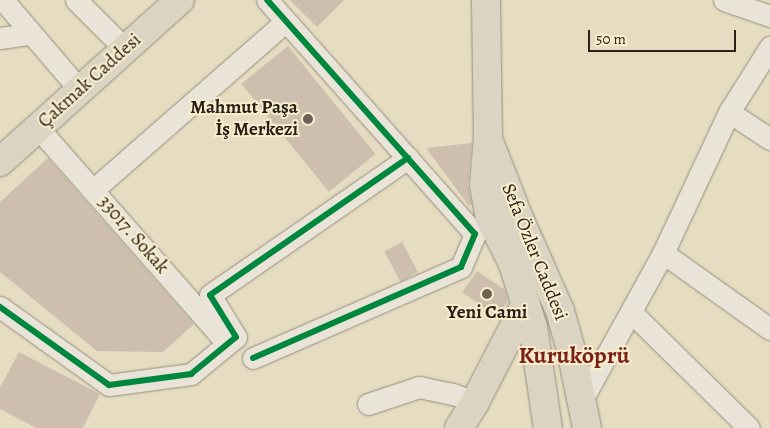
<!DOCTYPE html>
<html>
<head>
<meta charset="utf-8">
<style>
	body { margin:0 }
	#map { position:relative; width:770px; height:428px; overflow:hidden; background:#e5dcc1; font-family:Alegreya,serif }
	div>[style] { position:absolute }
	.building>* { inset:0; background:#cdbeae; transform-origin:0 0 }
	.roads { filter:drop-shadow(0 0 1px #948e7e) drop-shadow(0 0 1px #948e7e) }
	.minor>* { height:21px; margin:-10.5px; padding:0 10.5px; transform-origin:10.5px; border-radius:10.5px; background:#e9e4d7 }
	.major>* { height:28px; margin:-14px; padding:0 14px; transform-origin:14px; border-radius:14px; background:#dcd4c2 }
	.cycleway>* { height:6px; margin:-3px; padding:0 3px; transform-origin:3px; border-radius:3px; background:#00873e }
	.dots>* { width:14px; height:14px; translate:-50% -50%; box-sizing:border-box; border:2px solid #f8edcd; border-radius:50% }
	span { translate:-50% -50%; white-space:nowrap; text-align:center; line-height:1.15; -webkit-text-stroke:4px #f8edcd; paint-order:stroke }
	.street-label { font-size:19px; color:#292018 }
	.poi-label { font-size:19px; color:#292018; font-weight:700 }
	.right { translate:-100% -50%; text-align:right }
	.district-label { font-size:24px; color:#7a1f14; font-weight:700 }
	.scale { position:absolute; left:588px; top:30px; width:148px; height:22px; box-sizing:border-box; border:2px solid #292018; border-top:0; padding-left:6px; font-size:15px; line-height:18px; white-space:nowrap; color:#292018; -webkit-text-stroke:4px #f8edcd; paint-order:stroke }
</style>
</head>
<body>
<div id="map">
	<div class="building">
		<i style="clip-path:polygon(290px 0,344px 0,317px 27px)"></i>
		<i style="left:288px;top:46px;width:139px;height:60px;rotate:51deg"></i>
		<i style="clip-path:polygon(472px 143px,468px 184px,472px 204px,469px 206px,426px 148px)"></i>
		<i style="clip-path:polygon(48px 158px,194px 324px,163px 352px,97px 351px,0 272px,0 202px)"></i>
		<i style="left:402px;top:242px;width:34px;height:20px;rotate:62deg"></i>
		<i style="clip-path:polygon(477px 271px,505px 290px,508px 301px,497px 317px,462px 292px)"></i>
		<i style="clip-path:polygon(19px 352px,100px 394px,83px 428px,36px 428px,0 409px,0 388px)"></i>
	</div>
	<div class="roads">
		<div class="minor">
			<i style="left:3px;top:0;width:118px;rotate:49.5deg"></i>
			<i style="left:76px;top:0;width:69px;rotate:45deg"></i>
			<i style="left:724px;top:0;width:49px;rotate:19.2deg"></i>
			<i style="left:0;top:38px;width:30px;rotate:-8deg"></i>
			<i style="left:729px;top:112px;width:49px;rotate:33.4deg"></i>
			<i style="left:38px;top:128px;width:286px;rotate:48.7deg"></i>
			<i style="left:93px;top:190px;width:255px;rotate:-41.2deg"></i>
			<i style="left:663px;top:253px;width:131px;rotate:35.4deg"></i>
			<i style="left:0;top:307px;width:134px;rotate:35.6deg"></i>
			<i style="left:109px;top:385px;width:83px;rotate:-7.6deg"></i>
			<i style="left:191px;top:374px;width:58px;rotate:-39.4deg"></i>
			<i style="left:236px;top:337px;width:49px;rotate:-121.8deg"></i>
			<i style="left:210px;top:295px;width:241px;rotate:-34.7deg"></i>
			<i style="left:632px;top:313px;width:164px;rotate:44.5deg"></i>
			<i style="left:253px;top:358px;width:227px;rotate:-23.6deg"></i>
			<i style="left:461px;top:267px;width:36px;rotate:-67deg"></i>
			<i style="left:475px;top:234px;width:313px;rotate:-131.6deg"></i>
			<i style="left:583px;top:398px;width:166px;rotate:-61.1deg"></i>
			<i style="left:663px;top:253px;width:156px;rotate:-64.9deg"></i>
			<i style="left:729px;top:112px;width:77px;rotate:-57.8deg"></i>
			<i style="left:368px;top:404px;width:54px;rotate:-18.4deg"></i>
			<i style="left:419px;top:387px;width:35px;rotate:12deg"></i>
			<i style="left:453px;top:394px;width:23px;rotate:20deg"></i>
		</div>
		<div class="major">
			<i style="left:486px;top:0;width:137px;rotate:89.2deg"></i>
			<i style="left:488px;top:137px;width:48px;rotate:94.8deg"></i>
			<i style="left:484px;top:185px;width:34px;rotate:80deg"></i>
			<i style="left:490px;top:218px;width:51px;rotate:63.4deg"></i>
			<i style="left:513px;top:264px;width:66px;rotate:72.4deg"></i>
			<i style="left:533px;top:327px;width:102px;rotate:81.6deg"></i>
			<i style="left:490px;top:144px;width:77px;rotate:68.7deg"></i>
			<i style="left:518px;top:216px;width:104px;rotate:66.1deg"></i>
			<i style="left:560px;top:311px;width:41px;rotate:74.2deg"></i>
			<i style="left:571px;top:350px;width:80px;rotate:78.4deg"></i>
			<i style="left:0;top:162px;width:242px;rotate:-42deg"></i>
			<i style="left:459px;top:428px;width:31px;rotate:-58deg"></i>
			<i style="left:475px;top:402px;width:111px;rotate:-62.7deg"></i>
		</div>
	</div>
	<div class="cycleway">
		<i style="left:0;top:307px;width:134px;rotate:35.6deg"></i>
		<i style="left:109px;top:385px;width:83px;rotate:-7.6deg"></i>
		<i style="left:191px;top:374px;width:58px;rotate:-39.4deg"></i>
		<i style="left:236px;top:337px;width:49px;rotate:-121.8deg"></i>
		<i style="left:210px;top:295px;width:241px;rotate:-34.7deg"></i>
		<i style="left:253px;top:358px;width:227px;rotate:-23.6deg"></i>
		<i style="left:461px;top:267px;width:36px;rotate:-67deg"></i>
		<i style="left:475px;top:234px;width:313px;rotate:-131.6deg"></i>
	</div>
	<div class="dots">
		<i style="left:308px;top:119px;background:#6b6253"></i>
		<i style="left:487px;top:294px;background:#6b6253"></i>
	</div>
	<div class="street-label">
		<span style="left:90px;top:81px;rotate:-42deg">Çakmak Caddesi</span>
		<span style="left:133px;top:235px;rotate:49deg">33017. Sokak</span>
		<span style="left:534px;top:252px;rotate:68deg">Sefa Özler Caddesi</span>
	</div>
	<div class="poi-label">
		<span class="right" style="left:298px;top:119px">Mahmut Paşa<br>İş Merkezi</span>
		<span style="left:487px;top:313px">Yeni Cami</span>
	</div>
	<div class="district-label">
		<span style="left:574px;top:356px">Kuruköprü</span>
	</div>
	<div class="scale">50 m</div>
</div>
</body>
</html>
